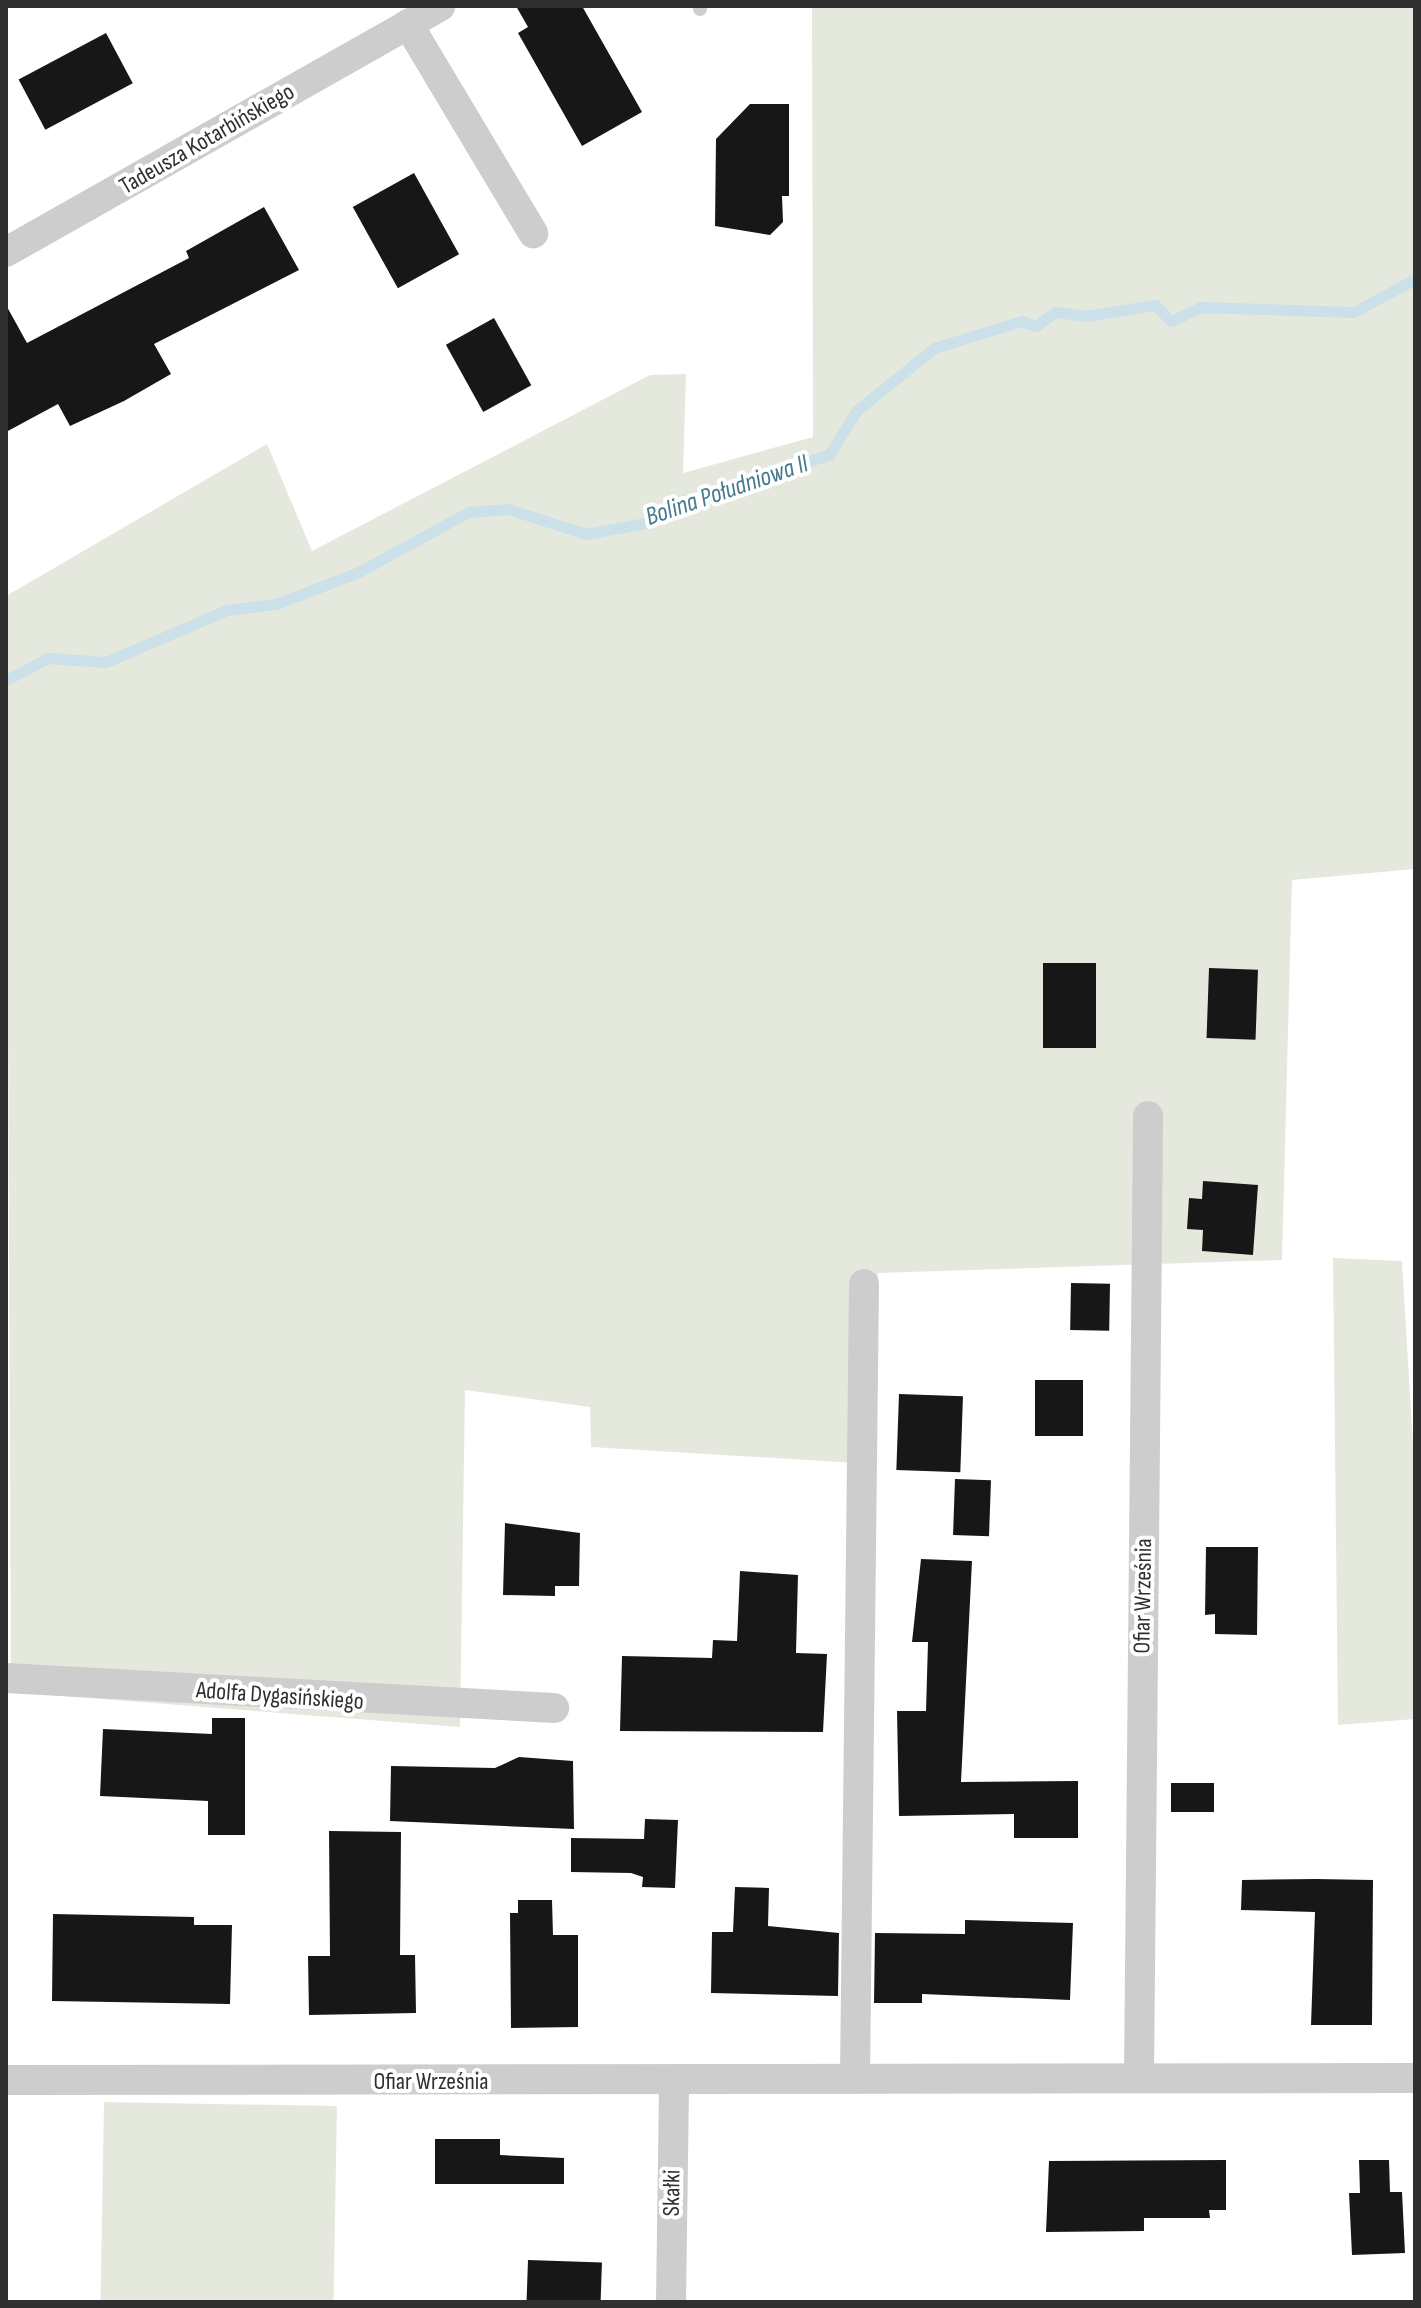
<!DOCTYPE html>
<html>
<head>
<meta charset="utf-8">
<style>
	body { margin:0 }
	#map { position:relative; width:1421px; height:2308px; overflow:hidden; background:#fff; font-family:"Sofia Sans Condensed",sans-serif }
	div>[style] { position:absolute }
	.green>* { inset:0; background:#e5e9dd; transform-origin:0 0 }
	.stream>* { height:11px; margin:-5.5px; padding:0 5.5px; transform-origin:5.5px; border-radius:5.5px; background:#cbe0e8 }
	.building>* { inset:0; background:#171717; transform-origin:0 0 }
	.service>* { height:14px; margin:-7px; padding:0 7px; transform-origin:7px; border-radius:7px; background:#cdcdcd }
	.minor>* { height:30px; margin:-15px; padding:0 15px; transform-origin:15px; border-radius:15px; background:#cdcdcd }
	span { translate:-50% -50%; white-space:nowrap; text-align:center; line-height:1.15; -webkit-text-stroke:8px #fff; paint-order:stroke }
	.street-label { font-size:24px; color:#303030 }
	.water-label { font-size:26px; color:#45798c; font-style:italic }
	.frame { position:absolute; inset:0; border:8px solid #303030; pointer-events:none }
</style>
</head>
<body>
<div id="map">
	<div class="green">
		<i style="clip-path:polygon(812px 6px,1415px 6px,1415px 869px,1292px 880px,1282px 1260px,878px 1273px,873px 1464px,591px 1447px,590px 1407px,465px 1390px,460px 1727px,11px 1692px,6px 596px,267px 444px,312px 551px,650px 375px,686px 374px,683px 473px,813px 437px)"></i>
		<i style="clip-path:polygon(1333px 1258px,1402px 1261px,1415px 1479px,1415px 1719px,1338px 1725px)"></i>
		<i style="left:104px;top:2102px;width:233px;height:200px;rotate:1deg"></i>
	</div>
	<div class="stream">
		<i style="left:6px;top:680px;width:47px;rotate:-27.6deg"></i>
		<i style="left:48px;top:658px;width:58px;rotate:3.9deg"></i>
		<i style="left:106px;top:662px;width:132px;rotate:-23.3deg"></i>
		<i style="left:227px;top:610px;width:49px;rotate:-7deg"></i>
		<i style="left:276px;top:604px;width:89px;rotate:-21.1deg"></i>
		<i style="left:359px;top:572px;width:124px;rotate:-28.8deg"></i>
		<i style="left:468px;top:512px;width:40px;rotate:-4.3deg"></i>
		<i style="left:508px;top:509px;width:82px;rotate:17.8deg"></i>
		<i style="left:586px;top:534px;width:66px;rotate:-10.5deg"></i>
		<i style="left:651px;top:522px;width:40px;rotate:-32.9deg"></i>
		<i style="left:685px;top:500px;width:151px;rotate:-17.4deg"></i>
		<i style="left:829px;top:455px;width:53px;rotate:-58.1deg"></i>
		<i style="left:857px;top:410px;width:99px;rotate:-38.8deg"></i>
		<i style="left:934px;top:348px;width:92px;rotate:-17.1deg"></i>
		<i style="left:1022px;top:321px;width:15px;rotate:20deg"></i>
		<i style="left:1036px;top:326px;width:24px;rotate:-36deg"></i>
		<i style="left:1055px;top:312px;width:31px;rotate:7deg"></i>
		<i style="left:1086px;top:316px;width:70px;rotate:-9.1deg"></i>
		<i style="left:1155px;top:305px;width:23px;rotate:45deg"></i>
		<i style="left:1171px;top:321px;width:33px;rotate:-25deg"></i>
		<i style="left:1201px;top:307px;width:153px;rotate:1.9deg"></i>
		<i style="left:1354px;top:312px;width:69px;rotate:-28.4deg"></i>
	</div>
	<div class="building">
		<i style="clip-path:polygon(516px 6px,582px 6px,642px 112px,582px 146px,518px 33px,528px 27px)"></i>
		<i style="left:106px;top:33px;width:57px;height:99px;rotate:62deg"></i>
		<i style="clip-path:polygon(750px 104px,789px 104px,789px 196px,782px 196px,783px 222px,770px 235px,715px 226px,716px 139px)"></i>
		<i style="left:414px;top:173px;width:93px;height:70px;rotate:61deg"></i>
		<i style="clip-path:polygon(264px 207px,299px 270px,154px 344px,171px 374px,124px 401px,70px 426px,58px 404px,6px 432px,6px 305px,27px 343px,189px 258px,186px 251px)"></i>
		<i style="left:494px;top:318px;width:77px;height:55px;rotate:61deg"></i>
		<i style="left:1043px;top:963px;width:53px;height:85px"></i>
		<i style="left:1209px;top:968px;width:49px;height:70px;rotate:2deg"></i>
		<i style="clip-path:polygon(1203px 1181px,1258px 1185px,1253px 1255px,1202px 1251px,1203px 1230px,1187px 1229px,1189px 1198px,1202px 1199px)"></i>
		<i style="left:1071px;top:1283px;width:39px;height:47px;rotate:1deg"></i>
		<i style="left:1035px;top:1380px;width:48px;height:56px"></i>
		<i style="left:899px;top:1394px;width:64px;height:76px;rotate:2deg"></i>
		<i style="left:955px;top:1479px;width:36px;height:56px;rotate:2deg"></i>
		<i style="clip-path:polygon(505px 1523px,580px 1533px,579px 1586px,555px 1586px,555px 1596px,503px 1595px)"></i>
		<i style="clip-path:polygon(1206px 1547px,1258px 1547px,1257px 1635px,1215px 1634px,1215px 1614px,1205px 1615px)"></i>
		<i style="clip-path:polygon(921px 1559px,972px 1561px,961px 1782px,1078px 1781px,1078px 1838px,1014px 1838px,1014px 1814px,899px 1816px,897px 1711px,926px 1711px,928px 1642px,912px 1642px)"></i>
		<i style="clip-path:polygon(740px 1571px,798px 1575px,796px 1653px,827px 1654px,823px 1732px,620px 1731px,622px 1656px,712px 1658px,713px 1640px,737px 1641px)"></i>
		<i style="clip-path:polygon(212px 1718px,245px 1718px,245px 1835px,208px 1835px,208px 1801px,100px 1796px,103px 1729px,212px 1734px)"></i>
		<i style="clip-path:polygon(519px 1757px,573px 1761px,574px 1829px,390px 1821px,391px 1766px,495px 1768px)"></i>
		<i style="left:1214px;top:1783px;width:29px;height:43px;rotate:90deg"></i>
		<i style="clip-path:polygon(645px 1819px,678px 1820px,675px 1888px,642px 1887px,643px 1877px,631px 1873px,571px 1872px,571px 1838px,644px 1839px)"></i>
		<i style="clip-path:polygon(329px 1831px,401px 1832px,400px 1955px,415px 1955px,416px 2013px,309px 2015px,308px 1956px,330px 1956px)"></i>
		<i style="clip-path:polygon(1316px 1879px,1373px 1880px,1372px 2025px,1311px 2025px,1315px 1912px,1241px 1910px,1242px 1880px)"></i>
		<i style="clip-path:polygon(735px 1887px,769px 1888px,768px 1926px,839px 1933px,838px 1996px,711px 1993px,712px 1932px,733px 1932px)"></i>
		<i style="clip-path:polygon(518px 1900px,552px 1900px,553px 1935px,578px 1935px,578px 2027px,511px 2028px,510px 1913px,518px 1913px)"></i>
		<i style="clip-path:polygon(53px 1914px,194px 1917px,194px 1925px,232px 1925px,230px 2004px,52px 2001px)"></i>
		<i style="clip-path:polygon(965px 1920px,1073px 1923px,1070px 2000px,922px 1994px,922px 2003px,874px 2003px,875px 1933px,965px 1934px)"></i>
		<i style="clip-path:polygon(435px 2139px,500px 2139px,500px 2155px,564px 2158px,564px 2184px,435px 2184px)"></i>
		<i style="clip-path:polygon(1226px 2160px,1226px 2210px,1209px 2210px,1210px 2218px,1144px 2218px,1144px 2231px,1046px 2232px,1049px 2161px)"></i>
		<i style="clip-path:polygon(1359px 2160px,1389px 2160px,1390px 2192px,1402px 2192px,1405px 2253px,1352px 2255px,1349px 2193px,1360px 2193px)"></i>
		<i style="left:528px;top:2260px;width:74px;height:42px;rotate:2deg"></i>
	</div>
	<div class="service">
		<i style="left:700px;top:6px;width:3px;rotate:90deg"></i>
	</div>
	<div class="minor">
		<i style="left:408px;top:24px;width:244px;rotate:59.1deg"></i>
		<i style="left:6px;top:252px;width:499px;rotate:-29.5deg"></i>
		<i style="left:6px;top:1678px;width:549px;rotate:3.13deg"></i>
		<i style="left:855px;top:2077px;width:793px;rotate:-89.35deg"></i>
		<i style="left:1139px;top:2077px;width:961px;rotate:-89.46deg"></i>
		<i style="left:6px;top:2080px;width:1409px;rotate:-0.08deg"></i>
		<i style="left:671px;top:2302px;width:219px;rotate:-89.2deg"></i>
	</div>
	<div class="street-label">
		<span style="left:207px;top:139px;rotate:-30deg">Tadeusza Kotarbińskiego</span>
		<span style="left:1143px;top:1596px;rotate:-89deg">Ofiar Września</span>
		<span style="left:280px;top:1696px;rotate:4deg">Adolfa Dygasińskiego</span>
		<span style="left:431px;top:2082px">Ofiar Września</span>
		<span style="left:672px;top:2193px;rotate:-89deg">Skałki</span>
	</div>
	<div class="water-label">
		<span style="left:727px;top:491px;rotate:-19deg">Bolina Południowa II</span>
	</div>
	<div class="frame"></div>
</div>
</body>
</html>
